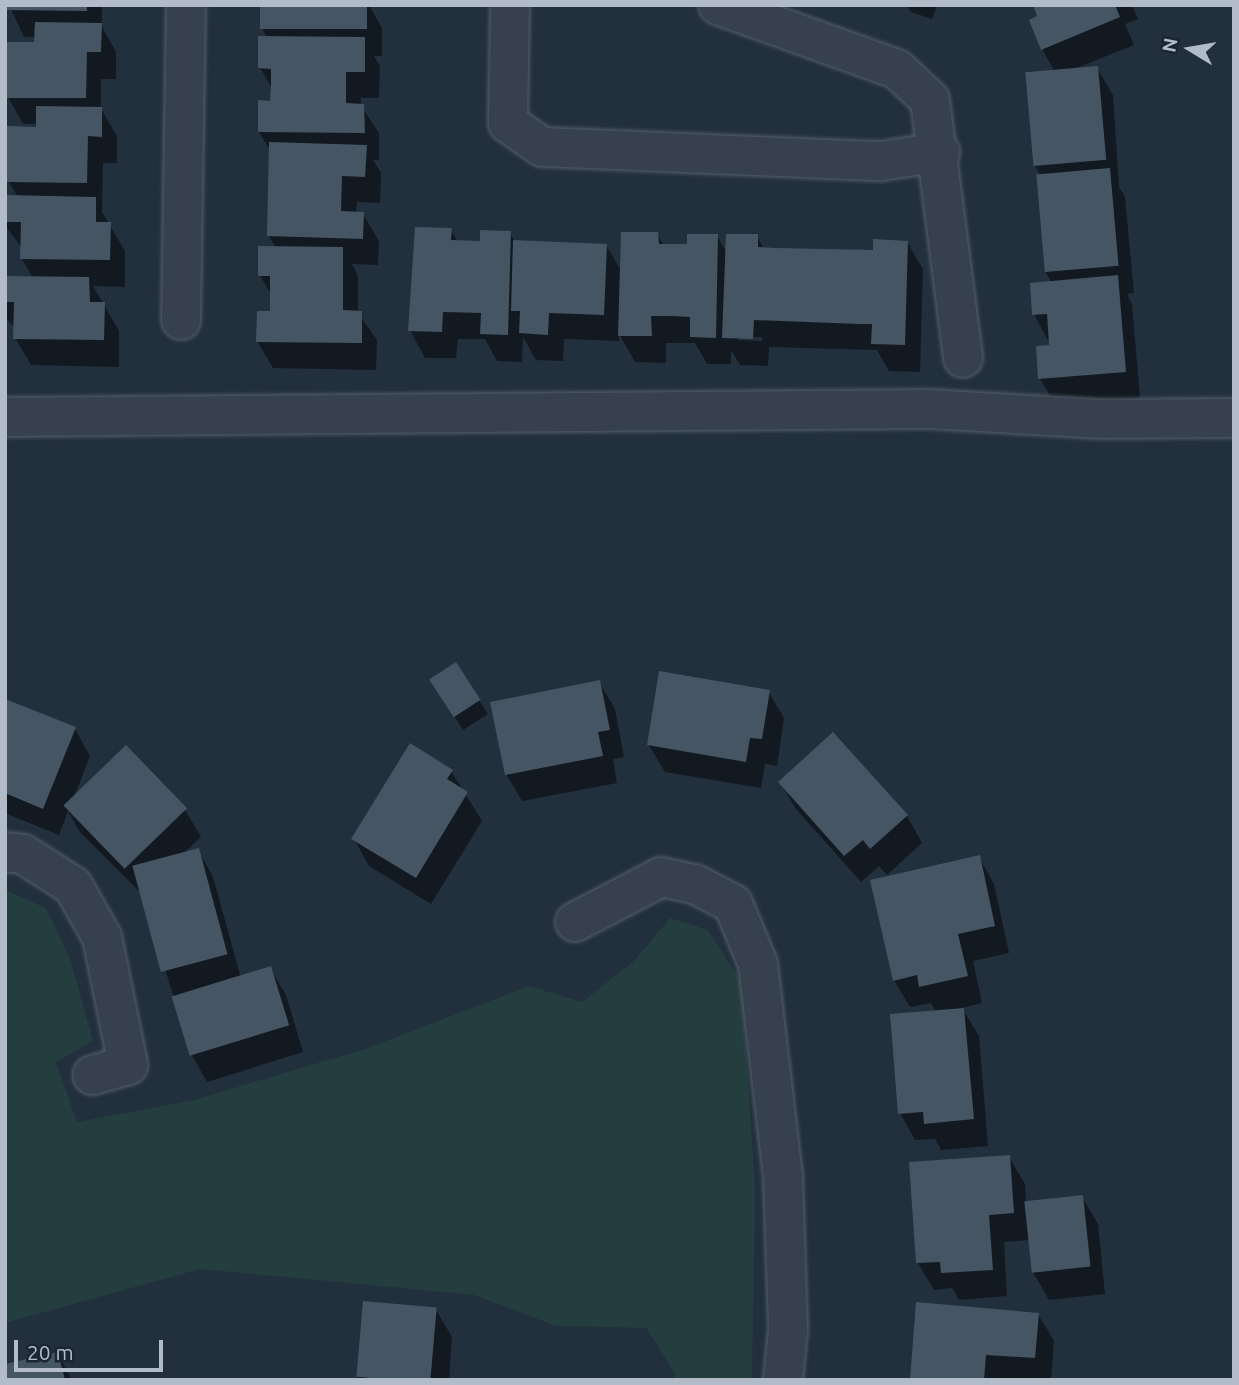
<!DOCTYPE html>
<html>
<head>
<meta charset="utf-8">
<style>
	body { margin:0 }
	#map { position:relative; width:1239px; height:1385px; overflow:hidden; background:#222f3d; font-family:Ubuntu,sans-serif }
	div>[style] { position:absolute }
	.green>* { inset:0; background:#243d3e }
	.shadow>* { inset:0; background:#0007 }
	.building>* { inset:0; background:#465564; transform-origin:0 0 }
	.roads { filter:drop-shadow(0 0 2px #555f6b) drop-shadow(0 0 2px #555f6b) }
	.minor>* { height:38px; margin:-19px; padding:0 19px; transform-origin:19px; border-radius:19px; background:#36414d }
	span { translate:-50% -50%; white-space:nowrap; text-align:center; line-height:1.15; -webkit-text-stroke:5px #1c2632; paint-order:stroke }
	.frame { position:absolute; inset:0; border:7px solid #b2bcc9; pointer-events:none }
	.north { position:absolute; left:1155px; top:14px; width:70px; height:70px; -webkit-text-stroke:5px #1c2632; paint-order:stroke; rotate:281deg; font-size:19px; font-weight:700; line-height:28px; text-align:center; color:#b2bcc9 }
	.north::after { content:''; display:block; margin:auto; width:24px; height:32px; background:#b2bcc9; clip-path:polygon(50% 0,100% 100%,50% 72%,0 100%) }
	.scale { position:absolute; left:14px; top:1340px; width:149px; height:32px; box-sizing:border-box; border:4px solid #b2bcc9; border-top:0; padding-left:9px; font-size:21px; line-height:24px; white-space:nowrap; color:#b2bcc9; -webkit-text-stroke:5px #1c2632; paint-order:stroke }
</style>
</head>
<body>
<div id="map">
	<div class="green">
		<i style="clip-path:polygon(5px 890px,46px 908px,70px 958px,93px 1041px,56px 1062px,77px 1122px,194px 1100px,365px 1049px,529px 986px,582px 1002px,634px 961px,670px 918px,708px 930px,742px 982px,755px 1188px,752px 1380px,673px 1380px,675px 1373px,646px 1328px,556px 1326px,474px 1295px,200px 1269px,5px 1323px)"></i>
	</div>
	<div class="shadow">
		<i style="clip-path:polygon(9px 5px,102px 5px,102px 27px,116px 52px,116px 79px,101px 79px,101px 109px,117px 136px,117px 163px,103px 163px,102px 212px,125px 251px,125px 287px,93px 286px,119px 331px,119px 367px,31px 365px,15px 338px,15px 328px,5px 317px,5px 278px,33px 278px,22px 259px,22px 248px,5px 225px,5px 197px,18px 197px,8px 181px,38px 129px,37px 124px,23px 124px,8px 97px,36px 37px,24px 37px)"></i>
		<i style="clip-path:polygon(262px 5px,369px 5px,382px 28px,382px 56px,374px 56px,380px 66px,379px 98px,361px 98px,361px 106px,379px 133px,379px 160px,373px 160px,381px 173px,380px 203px,357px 202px,356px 214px,363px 214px,379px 241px,378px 265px,352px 264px,358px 276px,358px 313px,377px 340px,376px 370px,273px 368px,257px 341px,272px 313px,272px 296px,260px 276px,276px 248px,269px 236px,271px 152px,259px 132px,273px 90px,260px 68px,267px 38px,262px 28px)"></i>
		<i style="clip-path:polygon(907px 5px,937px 5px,932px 19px,911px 12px)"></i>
		<i style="clip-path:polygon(1035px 5px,1132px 5px,1138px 19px,1125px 24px,1134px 45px,1074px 69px,1097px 68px,1113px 95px,1119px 187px,1125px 197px,1134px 293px,1127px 294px,1132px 304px,1140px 398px,1056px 406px,1040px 379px,1051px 346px,1034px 314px,1052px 283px,1046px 273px,1041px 176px,1035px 166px,1055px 72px,1042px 49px)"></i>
		<i style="clip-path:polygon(evenodd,451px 230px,458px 242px,481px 243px,510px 233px,515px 242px,606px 245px,622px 272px,657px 234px,664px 246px,689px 246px,717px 236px,727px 253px,757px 236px,764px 249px,874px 252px,907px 242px,923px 269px,920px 372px,889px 371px,877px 350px,769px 347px,768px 366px,740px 365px,731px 350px,731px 364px,707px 364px,695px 343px,666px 343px,666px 363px,635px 362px,619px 334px,619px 341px,564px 339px,563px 361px,536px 360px,523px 337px,522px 362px,497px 361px,485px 339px,458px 339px,456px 358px,425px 358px,410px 330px,451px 230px,738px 337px,762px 337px,762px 341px,738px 340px,738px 337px)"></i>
		<i style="clip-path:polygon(455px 664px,488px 714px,463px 730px,439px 693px)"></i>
		<i style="clip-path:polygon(599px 682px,615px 709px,624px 757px,613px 759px,617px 783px,522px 801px,506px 774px)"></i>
		<i style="clip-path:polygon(768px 691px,784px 718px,777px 766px,765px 764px,761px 788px,665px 772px,649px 745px)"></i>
		<i style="clip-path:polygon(5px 701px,75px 729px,90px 756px,74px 797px,185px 810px,201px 837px,183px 854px,198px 850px,213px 877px,241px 978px,270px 968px,286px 995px,303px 1052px,207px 1082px,192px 1055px,141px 893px,80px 832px,68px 811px,59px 835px,5px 813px)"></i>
		<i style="clip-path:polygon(451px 771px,482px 821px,431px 904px,369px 866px,354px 839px)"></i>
		<i style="clip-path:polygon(780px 782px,907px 816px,922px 843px,887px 875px,879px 866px,861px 882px,796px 809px)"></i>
		<i style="clip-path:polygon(979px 857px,994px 884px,1009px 953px,973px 961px,982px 1003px,962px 1008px,979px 1036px,988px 1146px,941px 1150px,935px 1139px,915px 1140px,900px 1113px,936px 1012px,931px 1003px,910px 1007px,894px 980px)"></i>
		<i style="clip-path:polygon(1009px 1157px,1025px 1184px,1026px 1202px,1082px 1197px,1098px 1224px,1105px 1294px,1049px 1300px,1033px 1272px,1030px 1240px,1004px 1242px,1007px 1296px,959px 1300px,952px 1288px,934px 1290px,918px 1263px)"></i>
		<i style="clip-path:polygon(436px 1310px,452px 1337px,449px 1380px,360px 1380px,358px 1377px)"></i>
		<i style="clip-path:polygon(1038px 1314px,1054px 1341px,1051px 1380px,912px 1380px)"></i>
		<i style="clip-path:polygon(58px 1354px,72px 1380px,5px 1380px)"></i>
	</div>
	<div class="building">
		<i style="clip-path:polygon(7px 5px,87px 5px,87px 11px,7px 10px)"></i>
		<i style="left:260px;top:5px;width:107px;height:24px"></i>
		<i style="clip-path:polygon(1033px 5px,1115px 5px,1120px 17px,1041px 50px,1029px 20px,1037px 16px)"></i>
		<i style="clip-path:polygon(35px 22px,102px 23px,101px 52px,87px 52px,86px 98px,6px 98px,7px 42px,34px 42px)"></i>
		<i style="clip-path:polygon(258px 36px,365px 37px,365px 72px,346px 72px,346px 103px,364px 104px,365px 133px,258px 132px,258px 100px,270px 101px,271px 84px,271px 69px,258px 68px)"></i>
		<i style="left:1098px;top:66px;width:94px;height:73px;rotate:85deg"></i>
		<i style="clip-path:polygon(36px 106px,102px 107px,102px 137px,88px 136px,87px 183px,7px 182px,7px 126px,36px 127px)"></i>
		<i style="clip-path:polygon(269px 142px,367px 145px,365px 177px,342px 176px,341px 211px,364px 212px,363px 239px,267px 236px)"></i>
		<i style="left:1110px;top:168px;width:98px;height:74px;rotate:85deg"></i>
		<i style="clip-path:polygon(5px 195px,96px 197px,96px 222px,111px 222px,110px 260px,20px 259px,21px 222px,5px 222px)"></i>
		<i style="clip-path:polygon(415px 227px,452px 228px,451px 240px,480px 241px,480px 230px,511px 231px,508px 335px,480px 334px,481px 313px,443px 312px,442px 332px,408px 331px)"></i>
		<i style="clip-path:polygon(621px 232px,658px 232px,659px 244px,687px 244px,687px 234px,718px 234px,716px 338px,690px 337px,690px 317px,672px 316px,651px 316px,652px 336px,618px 336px)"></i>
		<i style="clip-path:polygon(726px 234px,758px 234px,758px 247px,775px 248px,873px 250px,873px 239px,908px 241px,905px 345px,871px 344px,872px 324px,860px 324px,754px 320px,753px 339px,722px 338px)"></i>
		<i style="clip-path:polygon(513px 240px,607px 244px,604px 315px,549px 313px,548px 335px,519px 333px,520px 311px,511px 311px)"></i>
		<i style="clip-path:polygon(258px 246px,343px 247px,343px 310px,362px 311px,362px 343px,256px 342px,257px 311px,270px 311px,270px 276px,258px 276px)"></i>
		<i style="clip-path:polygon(1118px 275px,1126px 372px,1038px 379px,1036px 346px,1049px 345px,1047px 314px,1032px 315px,1030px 283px)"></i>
		<i style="clip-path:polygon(5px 276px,89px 277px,90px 302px,105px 302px,104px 340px,13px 339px,14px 302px,5px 302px)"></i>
		<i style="left:456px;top:662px;width:45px;height:32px;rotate:57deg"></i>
		<i style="clip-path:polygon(659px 671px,770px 690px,762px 739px,750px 738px,746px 762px,647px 745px)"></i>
		<i style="clip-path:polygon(600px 680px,610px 730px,598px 732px,603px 756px,505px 775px,490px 702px)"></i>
		<i style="clip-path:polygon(5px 699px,76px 727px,43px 809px,5px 793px)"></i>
		<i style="clip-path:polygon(833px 732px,908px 815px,870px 849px,863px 840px,844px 856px,778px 782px)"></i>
		<i style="clip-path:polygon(410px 743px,453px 770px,447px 779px,468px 792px,416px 878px,351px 839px)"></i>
		<i style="left:126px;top:745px;width:88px;height:87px;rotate:46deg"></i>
		<i style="left:199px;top:848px;width:110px;height:69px;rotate:75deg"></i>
		<i style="clip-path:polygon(980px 855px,995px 926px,958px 934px,968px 976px,919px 987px,917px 975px,893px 981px,870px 880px)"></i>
		<i style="left:271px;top:966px;width:62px;height:104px;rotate:73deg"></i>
		<i style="clip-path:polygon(964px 1008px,974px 1119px,924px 1124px,923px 1112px,898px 1114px,890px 1014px)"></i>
		<i style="clip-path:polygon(1010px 1155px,1014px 1213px,989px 1215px,993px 1270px,941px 1273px,940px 1262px,916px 1263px,909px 1162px)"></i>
		<i style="left:1083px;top:1195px;width:72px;height:59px;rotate:84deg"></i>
		<i style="left:363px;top:1301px;width:74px;height:76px;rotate:5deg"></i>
		<i style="clip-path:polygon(916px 1302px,1039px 1313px,1035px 1358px,986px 1355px,984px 1380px,910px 1380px)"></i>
		<i style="clip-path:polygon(58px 1352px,65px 1380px,5px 1380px,5px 1364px)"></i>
	</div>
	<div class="roads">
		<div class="minor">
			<i style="left:510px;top:5px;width:118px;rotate:91deg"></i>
			<i style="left:508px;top:123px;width:42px;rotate:35.2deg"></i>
			<i style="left:542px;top:147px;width:339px;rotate:2.4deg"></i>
			<i style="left:881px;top:161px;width:60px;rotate:-8.7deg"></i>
			<i style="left:718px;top:5px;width:190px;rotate:19.7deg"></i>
			<i style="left:897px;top:69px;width:45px;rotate:43.2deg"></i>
			<i style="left:930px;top:100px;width:260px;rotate:82.7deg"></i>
			<i style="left:181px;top:320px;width:315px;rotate:-89.1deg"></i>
			<i style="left:5px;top:417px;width:923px;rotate:-0.5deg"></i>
			<i style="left:928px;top:409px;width:173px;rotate:3.3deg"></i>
			<i style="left:1101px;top:419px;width:133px;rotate:-0.4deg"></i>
			<i style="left:5px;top:852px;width:18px;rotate:6deg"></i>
			<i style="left:23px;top:854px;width:59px;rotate:32.6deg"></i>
			<i style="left:73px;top:886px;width:59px;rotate:60.4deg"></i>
			<i style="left:102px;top:937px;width:131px;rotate:78.5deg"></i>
			<i style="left:128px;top:1065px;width:37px;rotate:164deg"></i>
			<i style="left:575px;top:922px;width:97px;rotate:-27.6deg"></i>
			<i style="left:661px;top:877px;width:35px;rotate:12deg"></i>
			<i style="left:695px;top:884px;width:43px;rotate:27.8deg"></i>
			<i style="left:733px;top:904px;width:65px;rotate:67.4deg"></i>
			<i style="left:758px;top:964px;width:213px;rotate:83.3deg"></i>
			<i style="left:783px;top:1176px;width:154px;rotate:88.1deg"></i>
			<i style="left:788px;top:1330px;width:50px;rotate:95.7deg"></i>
		</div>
	</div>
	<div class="frame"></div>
	<div class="north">N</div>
	<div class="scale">20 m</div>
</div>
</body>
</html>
